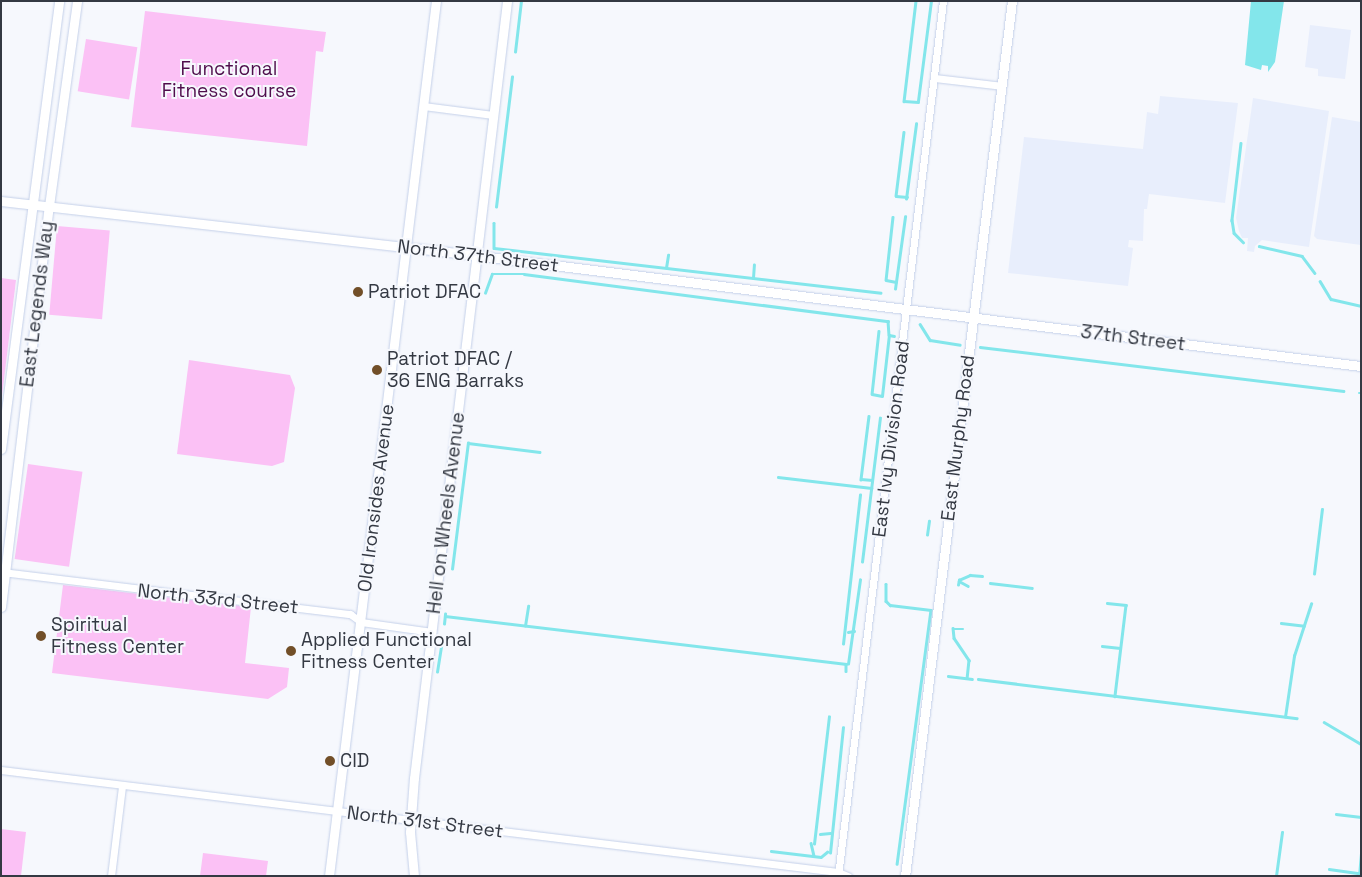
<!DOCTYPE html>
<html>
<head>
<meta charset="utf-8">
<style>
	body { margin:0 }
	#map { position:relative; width:1362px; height:877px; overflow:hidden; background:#f6f8fd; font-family:"Space Grotesk",sans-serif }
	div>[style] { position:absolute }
	.built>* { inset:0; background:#e8eefc }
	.green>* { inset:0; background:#fbc1f5; transform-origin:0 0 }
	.water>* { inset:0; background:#83e6eb }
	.stream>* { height:2.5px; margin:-1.25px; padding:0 1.25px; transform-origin:1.25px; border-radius:1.25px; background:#83e6eb }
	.roads { filter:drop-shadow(0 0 1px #c4d0e9) drop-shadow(0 0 1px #c4d0e9) }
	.street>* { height:7px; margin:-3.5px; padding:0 3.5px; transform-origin:3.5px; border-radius:3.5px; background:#fff }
	.secondary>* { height:9px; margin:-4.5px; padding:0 4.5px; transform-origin:4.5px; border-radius:4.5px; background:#fff }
	.dots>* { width:14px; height:14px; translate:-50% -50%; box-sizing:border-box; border:2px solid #f6f8fd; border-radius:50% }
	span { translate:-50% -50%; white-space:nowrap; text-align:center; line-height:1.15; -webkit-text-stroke:4px #f6f8fd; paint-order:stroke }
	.park-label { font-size:19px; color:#4f0d4c }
	.street-label { font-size:19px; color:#343943 }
	.poi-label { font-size:19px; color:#343943 }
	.left { translate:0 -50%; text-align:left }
	.frame { position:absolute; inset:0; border:2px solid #343943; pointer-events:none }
</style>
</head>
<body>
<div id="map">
	<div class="built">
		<i style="clip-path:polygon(1310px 25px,1351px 30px,1345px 79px,1318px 76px,1318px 69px,1305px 67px)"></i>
		<i style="clip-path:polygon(1160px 96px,1238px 103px,1225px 203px,1149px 194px,1147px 209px,1144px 209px,1143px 241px,1129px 240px,1128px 247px,1133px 248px,1128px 286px,1008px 273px,1024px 137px,1143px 149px,1147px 112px,1158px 114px)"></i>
		<i style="clip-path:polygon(1253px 98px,1329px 111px,1309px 247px,1262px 240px,1255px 246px,1254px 252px,1247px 251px,1248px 238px,1242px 238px,1239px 231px,1236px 218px)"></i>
		<i style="clip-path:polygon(1332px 117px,1361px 122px,1361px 245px,1317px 239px,1314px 236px)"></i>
	</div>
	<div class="green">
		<i style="clip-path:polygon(145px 11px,326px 32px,323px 52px,316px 51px,307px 146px,131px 127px)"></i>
		<i style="left:86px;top:39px;width:52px;height:53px;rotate:9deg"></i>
		<i style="left:57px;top:226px;width:53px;height:89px;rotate:5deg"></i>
		<i style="clip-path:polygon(1px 278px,16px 280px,1px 404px)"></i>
		<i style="clip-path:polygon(189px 360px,290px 375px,295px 388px,284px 462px,272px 466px,177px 454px)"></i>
		<i style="left:28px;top:464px;width:55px;height:96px;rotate:8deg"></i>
		<i style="clip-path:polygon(63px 585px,251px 607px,245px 663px,289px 668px,287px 687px,268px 699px,52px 673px)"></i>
		<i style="clip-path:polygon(1px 829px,26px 832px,21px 876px,1px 876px)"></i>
		<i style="clip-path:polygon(203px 853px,268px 861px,266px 876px,200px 876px)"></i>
	</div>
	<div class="water">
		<i style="clip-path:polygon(1251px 1px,1284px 1px,1275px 62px,1268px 72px,1268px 66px,1262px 65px,1261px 70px,1245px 65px)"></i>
	</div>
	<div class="stream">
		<i style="left:916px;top:1px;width:101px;rotate:96.8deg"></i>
		<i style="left:904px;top:101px;width:14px;rotate:4deg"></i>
		<i style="left:515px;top:52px;width:51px;rotate:-83.3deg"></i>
		<i style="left:918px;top:101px;width:101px;rotate:-82.6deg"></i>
		<i style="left:904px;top:132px;width:64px;rotate:97.1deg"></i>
		<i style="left:896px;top:196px;width:11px;rotate:5deg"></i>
		<i style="left:1241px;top:143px;width:78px;rotate:96.7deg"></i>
		<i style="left:1232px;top:220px;width:13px;rotate:81deg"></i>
		<i style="left:1234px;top:233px;width:13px;rotate:45deg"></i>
		<i style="left:906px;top:199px;width:76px;rotate:-82.4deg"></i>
		<i style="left:496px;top:207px;width:131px;rotate:-83deg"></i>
		<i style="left:893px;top:217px;width:63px;rotate:96.3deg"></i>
		<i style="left:886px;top:280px;width:10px;rotate:11deg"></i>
		<i style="left:494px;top:223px;width:25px;rotate:90deg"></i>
		<i style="left:494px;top:248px;width:389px;rotate:6.6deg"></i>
		<i style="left:1259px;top:246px;width:44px;rotate:13.1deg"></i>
		<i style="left:1302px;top:256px;width:21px;rotate:53deg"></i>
		<i style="left:666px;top:268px;width:13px;rotate:-81deg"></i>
		<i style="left:753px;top:278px;width:13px;rotate:-86deg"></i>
		<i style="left:1320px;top:281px;width:21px;rotate:59deg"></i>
		<i style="left:1331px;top:299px;width:31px;rotate:13deg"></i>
		<i style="left:895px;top:289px;width:73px;rotate:-82.1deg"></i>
		<i style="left:485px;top:293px;width:20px;rotate:-70deg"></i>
		<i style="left:492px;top:274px;width:32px"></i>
		<i style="left:524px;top:274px;width:367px;rotate:7.4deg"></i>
		<i style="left:888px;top:321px;width:14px;rotate:86deg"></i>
		<i style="left:920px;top:324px;width:19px;rotate:58deg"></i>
		<i style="left:930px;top:340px;width:30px;rotate:9deg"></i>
		<i style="left:879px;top:331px;width:63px;rotate:96.3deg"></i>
		<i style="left:872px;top:394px;width:10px;rotate:11deg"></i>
		<i style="left:882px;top:396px;width:61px;rotate:-83.5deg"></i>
		<i style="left:889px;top:335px;width:5px;rotate:11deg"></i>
		<i style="left:980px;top:347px;width:366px;rotate:6.9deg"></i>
		<i style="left:1359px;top:393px;width:2px"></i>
		<i style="left:869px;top:416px;width:64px;rotate:97.2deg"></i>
		<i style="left:861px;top:479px;width:11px;rotate:5deg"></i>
		<i style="left:778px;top:477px;width:94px;rotate:6.7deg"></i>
		<i style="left:927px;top:535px;width:14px;rotate:-82deg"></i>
		<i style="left:862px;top:562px;width:145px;rotate:-82.9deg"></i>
		<i style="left:452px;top:569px;width:127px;rotate:-82.8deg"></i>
		<i style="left:468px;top:443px;width:72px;rotate:7.2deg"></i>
		<i style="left:1314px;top:574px;width:65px;rotate:-83deg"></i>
		<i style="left:959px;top:581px;width:10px;rotate:29deg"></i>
		<i style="left:990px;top:583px;width:42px;rotate:6.8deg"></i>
		<i style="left:886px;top:584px;width:17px;rotate:90deg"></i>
		<i style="left:886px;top:601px;width:6px;rotate:45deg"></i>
		<i style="left:890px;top:605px;width:41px;rotate:7deg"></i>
		<i style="left:931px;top:610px;width:256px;rotate:97.6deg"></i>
		<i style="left:958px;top:585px;width:5px;rotate:-79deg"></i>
		<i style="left:959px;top:580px;width:12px;rotate:-24deg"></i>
		<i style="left:970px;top:575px;width:12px;rotate:5deg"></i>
		<i style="left:1107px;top:603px;width:19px;rotate:6deg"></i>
		<i style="left:1126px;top:605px;width:92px;rotate:96.9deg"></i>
		<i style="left:445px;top:616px;width:404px;rotate:6.8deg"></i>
		<i style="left:846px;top:664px;width:7px;rotate:90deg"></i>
		<i style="left:1281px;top:623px;width:23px;rotate:7deg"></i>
		<i style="left:444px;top:624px;width:10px;rotate:-84deg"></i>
		<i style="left:525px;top:626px;width:20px;rotate:-81deg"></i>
		<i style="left:953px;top:628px;width:10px;rotate:84deg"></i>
		<i style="left:954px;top:638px;width:27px;rotate:56deg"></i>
		<i style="left:969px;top:660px;width:18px;rotate:96deg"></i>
		<i style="left:953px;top:629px;width:10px"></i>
		<i style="left:848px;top:632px;width:6px;rotate:-9deg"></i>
		<i style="left:843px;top:644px;width:150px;rotate:-83.5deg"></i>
		<i style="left:1102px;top:646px;width:18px;rotate:6deg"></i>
		<i style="left:848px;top:664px;width:85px;rotate:-81.9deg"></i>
		<i style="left:437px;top:672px;width:26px;rotate:-81deg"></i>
		<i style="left:948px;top:676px;width:24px;rotate:7deg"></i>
		<i style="left:978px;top:679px;width:321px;rotate:7deg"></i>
		<i style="left:1285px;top:717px;width:62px;rotate:-81.6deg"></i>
		<i style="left:1294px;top:656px;width:55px;rotate:-71.9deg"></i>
		<i style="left:1324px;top:722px;width:43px;rotate:30.7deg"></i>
		<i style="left:1336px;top:814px;width:25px;rotate:7deg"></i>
		<i style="left:820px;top:834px;width:10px;rotate:-6deg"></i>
		<i style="left:811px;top:843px;width:13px;rotate:77deg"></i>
		<i style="left:814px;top:844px;width:128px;rotate:-83.3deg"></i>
		<i style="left:771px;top:851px;width:50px;rotate:6.8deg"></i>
		<i style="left:821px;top:857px;width:8px;rotate:-40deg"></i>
		<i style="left:830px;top:853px;width:126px;rotate:-84.1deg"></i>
		<i style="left:1329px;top:869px;width:30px;rotate:8deg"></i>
		<i style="left:1276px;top:876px;width:44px;rotate:-82.2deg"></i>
		<i style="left:1359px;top:876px;width:22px;rotate:-85deg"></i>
	</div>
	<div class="roads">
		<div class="street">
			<i style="left:934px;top:78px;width:68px;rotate:6.7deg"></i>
			<i style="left:423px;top:106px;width:71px;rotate:7.3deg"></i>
			<i style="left:2px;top:572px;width:351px;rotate:6.9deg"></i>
			<i style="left:350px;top:614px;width:14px;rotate:36deg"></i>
			<i style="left:361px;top:622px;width:72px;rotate:8deg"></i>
			<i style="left:1px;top:770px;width:843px;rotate:6.95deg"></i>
			<i style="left:838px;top:872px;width:11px;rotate:22deg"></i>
			<i style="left:111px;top:876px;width:90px;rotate:-83deg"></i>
			<i style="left:838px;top:876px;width:881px;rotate:-83.16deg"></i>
		</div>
		<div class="secondary">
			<i style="left:1px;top:201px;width:483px;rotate:6.5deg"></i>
			<i style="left:481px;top:256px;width:887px;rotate:7.13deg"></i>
			<i style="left:1px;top:449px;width:452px;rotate:-82.6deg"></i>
			<i style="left:1px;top:607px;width:404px;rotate:-83.2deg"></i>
			<i style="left:49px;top:206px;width:207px;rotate:-82.2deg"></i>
			<i style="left:329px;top:876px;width:882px;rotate:-83.03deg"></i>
			<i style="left:414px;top:876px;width:44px;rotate:-95.2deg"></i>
			<i style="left:410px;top:832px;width:54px;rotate:-85.8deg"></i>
			<i style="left:414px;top:778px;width:783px;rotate:-83.17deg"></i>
			<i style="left:905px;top:876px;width:882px;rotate:-83.03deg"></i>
		</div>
	</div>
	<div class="dots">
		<i style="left:358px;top:292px;background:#724f28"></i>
		<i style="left:377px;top:370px;background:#724f28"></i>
		<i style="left:41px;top:636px;background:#724f28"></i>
		<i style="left:291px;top:651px;background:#724f28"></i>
		<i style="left:330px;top:761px;background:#724f28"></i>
	</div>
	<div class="park-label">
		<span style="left:229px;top:80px">Functional<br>Fitness course</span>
	</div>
	<div class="street-label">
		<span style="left:478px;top:256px;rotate:7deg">North 37th Street</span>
		<span style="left:37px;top:304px;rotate:-83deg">East Legends Way</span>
		<span style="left:1133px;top:338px;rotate:7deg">37th Street</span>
		<span style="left:958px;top:438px;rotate:-83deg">East Murphy Road</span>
		<span style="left:891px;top:439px;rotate:-83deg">East Ivy Division Road</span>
		<span style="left:376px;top:498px;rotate:-83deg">Old Ironsides Avenue</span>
		<span style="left:446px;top:513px;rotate:-83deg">Hell on Wheels Avenue</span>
		<span style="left:218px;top:599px;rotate:6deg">North 33rd Street</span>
		<span style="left:425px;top:822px;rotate:7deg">North 31st Street</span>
	</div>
	<div class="poi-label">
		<span class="left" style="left:368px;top:292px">Patriot DFAC</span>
		<span class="left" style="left:387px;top:370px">Patriot DFAC /<br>36 ENG Barraks</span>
		<span class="left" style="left:51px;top:636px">Spiritual<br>Fitness Center</span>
		<span class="left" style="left:301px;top:651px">Applied Functional<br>Fitness Center</span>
		<span class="left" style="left:340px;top:761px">CID</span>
	</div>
	<div class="frame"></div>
</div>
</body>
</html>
